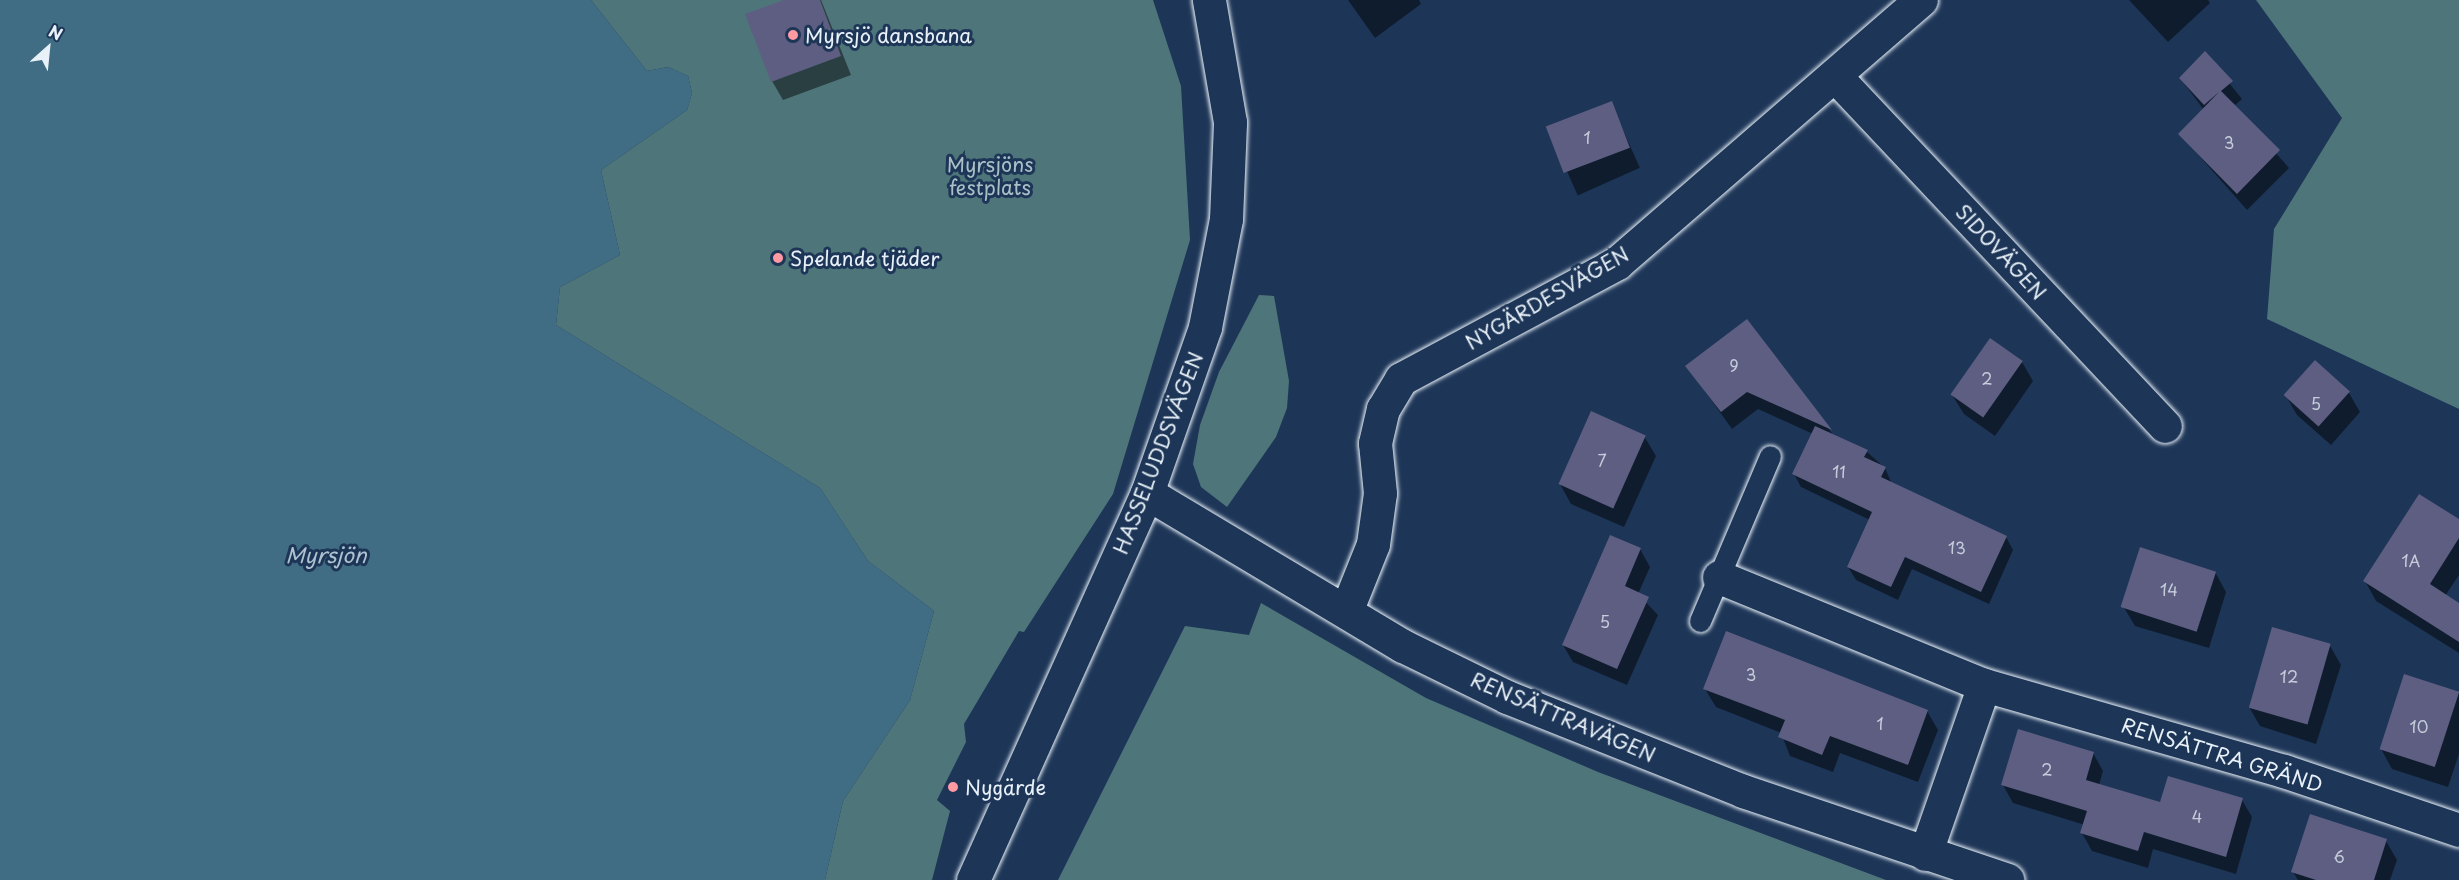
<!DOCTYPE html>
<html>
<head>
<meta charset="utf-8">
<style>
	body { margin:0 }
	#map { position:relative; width:2459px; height:880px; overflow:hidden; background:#1d3557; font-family:"Playpen Sans",sans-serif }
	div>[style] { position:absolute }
	.green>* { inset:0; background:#4e767a }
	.water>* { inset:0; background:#416d84 }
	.shadow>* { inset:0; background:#0007; transform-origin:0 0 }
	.building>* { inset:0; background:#5d5e82; transform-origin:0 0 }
	.roads { filter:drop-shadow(0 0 2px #e8f1f8) drop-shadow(0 0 2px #e8f1f8) }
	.lane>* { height:21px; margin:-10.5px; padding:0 10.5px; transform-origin:10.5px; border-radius:10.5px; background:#1d3557 }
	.street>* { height:33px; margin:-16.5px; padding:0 16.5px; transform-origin:16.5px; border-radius:16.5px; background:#1d3557 }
	.secondary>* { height:33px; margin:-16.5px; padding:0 16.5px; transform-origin:16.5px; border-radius:16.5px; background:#1d3557 }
	.dots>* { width:16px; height:16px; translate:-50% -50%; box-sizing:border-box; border:3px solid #1d3557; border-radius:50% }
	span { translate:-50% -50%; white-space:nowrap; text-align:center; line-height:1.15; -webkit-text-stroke:6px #1d3557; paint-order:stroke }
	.number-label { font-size:16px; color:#c5ccda }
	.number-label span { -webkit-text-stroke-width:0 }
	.poi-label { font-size:20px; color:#e8f1f8 }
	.left { translate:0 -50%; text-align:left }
	.park-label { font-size:20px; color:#aac0c6 }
	.street-label { font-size:20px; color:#e8f1f8 }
	.water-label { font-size:21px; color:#aec3cf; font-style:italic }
	.north { position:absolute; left:18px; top:18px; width:60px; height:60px; -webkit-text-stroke:4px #1d3557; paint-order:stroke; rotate:27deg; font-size:16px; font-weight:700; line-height:24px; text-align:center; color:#e8f1f8 }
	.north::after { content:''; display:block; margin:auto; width:21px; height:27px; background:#e8f1f8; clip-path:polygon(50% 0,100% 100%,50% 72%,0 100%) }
</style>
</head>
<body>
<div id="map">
	<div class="green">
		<i style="clip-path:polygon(591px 0,1153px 0,1181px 86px,1190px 240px,1113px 494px,1024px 632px,1019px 631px,964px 724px,966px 742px,937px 800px,950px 811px,932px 880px,825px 880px,843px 801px,910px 700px,934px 611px,868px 561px,820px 488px,556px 325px,560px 287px,620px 255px,601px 170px,687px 110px,692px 93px,688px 76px,668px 67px,647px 71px)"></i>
		<i style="clip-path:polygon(2256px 0,2459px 0,2459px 409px,2267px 319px,2274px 229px,2342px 118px)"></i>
		<i style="clip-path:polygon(1259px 295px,1274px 296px,1289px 381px,1287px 408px,1276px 437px,1227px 507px,1201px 487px,1193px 464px,1200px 425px,1219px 372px)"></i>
		<i style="clip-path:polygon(1261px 603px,1426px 698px,1598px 772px,1886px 880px,1058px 880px,1185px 626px,1249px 635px)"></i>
	</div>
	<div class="water">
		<i style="clip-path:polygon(0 0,591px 0,647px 71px,668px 67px,688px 76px,692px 93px,687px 110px,601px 170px,620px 255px,560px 287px,556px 325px,820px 488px,868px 561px,934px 611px,910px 700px,843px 801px,825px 880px,0 880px)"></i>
	</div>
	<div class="shadow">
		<i style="clip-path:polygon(788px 0,821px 0,851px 75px,783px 100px,772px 81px)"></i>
		<i style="clip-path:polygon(1348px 0,1419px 0,1421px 4px,1375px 38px)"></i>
		<i style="clip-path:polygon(2129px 0,2208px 0,2210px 3px,2168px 42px)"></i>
		<i style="clip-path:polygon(2205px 53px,2242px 99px,2234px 106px,2289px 168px,2247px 210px,2180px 134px,2204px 110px,2180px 78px)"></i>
		<i style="left:1611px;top:103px;width:71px;height:68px;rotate:66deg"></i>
		<i style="clip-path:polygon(1747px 321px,1834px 436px,1866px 451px,1885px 468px,1892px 484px,2006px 537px,2013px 550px,1989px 604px,1912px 569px,1898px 600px,1856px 580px,1848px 567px,1870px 520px,1801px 487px,1794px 474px,1813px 434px,1758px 409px,1732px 429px,1687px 366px)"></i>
		<i style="clip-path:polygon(2022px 362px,2033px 381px,1995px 436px,1964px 414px,1952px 395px)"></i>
		<i style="clip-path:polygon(2349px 393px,2360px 412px,2331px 445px,2297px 415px,2286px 396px)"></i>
		<i style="clip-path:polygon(1644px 436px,1656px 456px,1624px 527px,1571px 504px,1560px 484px)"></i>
		<i style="clip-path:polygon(2459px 521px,2459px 575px,2445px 596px,2459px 605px,2459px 653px,2376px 601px,2365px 581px)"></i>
		<i style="clip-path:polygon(1640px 549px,1650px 567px,1638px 594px,1658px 615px,1627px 685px,1573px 662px,1563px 645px)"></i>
		<i style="clip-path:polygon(2215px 572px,2226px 592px,2209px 648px,2135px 626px,2123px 606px)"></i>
		<i style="clip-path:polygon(2330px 646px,2341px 665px,2316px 744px,2260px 726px,2249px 707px)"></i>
		<i style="clip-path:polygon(2405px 676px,2459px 693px,2459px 754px,2448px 787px,2392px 769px,2381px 749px)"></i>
		<i style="clip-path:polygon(1705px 689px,1927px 711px,1938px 730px,1918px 782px,1840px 753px,1833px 772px,1790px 756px,1781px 733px,1716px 707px)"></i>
		<i style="clip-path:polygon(2093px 753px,2103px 771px,2099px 785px,2162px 804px,2242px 800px,2252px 817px,2236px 874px,2153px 849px,2148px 868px,2092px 851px,2082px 833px,2085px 825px,2013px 803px,2003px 785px)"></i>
		<i style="clip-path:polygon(2386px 841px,2397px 860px,2390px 880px,2298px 880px,2293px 872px)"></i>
	</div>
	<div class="building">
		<i style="clip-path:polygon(784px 0,820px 0,841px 56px,771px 82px,745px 14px)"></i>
		<i style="clip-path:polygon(2205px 51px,2233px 81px,2221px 91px,2280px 150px,2237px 194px,2178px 134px,2219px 92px,2204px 105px,2179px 78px)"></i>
		<i style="left:1612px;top:101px;width:50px;height:71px;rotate:69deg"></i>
		<i style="clip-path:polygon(1747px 319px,1832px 430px,1747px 392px,1721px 412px,1685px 366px)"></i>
		<i style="left:1990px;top:338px;width:40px;height:69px;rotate:35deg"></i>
		<i style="left:2315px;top:360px;width:47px;height:47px;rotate:42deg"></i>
		<i style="left:1591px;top:411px;width:60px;height:80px;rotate:24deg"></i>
		<i style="clip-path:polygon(1815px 426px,1868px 450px,1864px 457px,1886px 467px,1881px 477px,2007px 536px,1981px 592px,1905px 557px,1891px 587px,1847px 567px,1872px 512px,1792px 474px)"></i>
		<i style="clip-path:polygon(2419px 494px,2459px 519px,2459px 538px,2430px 584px,2459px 603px,2459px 642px,2363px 581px)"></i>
		<i style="clip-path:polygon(1610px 535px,1641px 548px,1625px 586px,1649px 597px,1617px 669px,1562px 645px)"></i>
		<i style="left:2140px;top:547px;width:80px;height:63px;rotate:18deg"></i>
		<i style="left:2272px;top:627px;width:61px;height:84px;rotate:16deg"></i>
		<i style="clip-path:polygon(1726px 631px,1928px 710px,1908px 765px,1830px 736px,1822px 755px,1778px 737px,1785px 720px,1703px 689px)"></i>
		<i style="left:2404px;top:674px;width:58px;height:79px;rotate:18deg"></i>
		<i style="clip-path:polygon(2018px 729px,2094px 752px,2086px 780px,2160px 802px,2168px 776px,2243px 798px,2226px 857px,2144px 832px,2138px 851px,2080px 833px,2087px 811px,2001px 785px)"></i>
		<i style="clip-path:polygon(2310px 814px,2387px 839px,2374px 880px,2316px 880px,2291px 872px)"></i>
	</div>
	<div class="roads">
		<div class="lane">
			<i style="left:1700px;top:621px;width:179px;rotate:-67deg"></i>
		</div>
		<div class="street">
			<i style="left:1837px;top:78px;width:478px;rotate:46.7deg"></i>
			<i style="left:1147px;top:493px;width:298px;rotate:30.9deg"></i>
			<i style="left:1403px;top:646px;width:116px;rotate:26.1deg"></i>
			<i style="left:1507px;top:697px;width:254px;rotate:21.7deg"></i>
			<i style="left:1743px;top:791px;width:279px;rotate:18.6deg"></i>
			<i style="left:1719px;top:577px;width:286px;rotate:22.2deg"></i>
			<i style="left:1984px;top:685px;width:179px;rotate:109.2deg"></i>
			<i style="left:1347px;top:609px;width:70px;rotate:-68.2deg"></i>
			<i style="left:1373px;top:544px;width:51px;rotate:-82.2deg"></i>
			<i style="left:1380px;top:493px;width:50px;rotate:-95.7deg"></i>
			<i style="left:1375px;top:443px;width:35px;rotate:-77deg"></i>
			<i style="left:1383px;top:409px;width:35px;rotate:-59deg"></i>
			<i style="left:1401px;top:379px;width:245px;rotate:-28.2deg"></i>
			<i style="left:1617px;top:263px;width:402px;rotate:-40.9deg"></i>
			<i style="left:1984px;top:685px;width:312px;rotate:16deg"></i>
			<i style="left:2284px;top:771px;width:185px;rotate:18.6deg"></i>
		</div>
		<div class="secondary">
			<i style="left:973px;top:880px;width:424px;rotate:-65.8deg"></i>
			<i style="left:1147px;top:493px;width:176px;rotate:-70.7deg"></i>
			<i style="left:1205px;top:327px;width:110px;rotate:-79deg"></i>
			<i style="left:1226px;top:219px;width:97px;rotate:-87.6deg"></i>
			<i style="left:1230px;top:122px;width:124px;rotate:-99.8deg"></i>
		</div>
	</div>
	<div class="dots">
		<i style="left:793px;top:35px;background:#ff9aa2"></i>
		<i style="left:778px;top:258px;background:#ff9aa2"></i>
		<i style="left:953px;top:787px;background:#ff9aa2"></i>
	</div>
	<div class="number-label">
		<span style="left:1587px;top:137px">1</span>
		<span style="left:2229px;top:142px">3</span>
		<span style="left:1734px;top:365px">9</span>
		<span style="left:1987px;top:378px">2</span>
		<span style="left:2316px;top:403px">5</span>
		<span style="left:1602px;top:460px">7</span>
		<span style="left:1839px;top:471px">11</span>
		<span style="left:1957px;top:547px">13</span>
		<span style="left:2411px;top:560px">1A</span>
		<span style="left:2169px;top:589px">14</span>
		<span style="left:1605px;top:621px">5</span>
		<span style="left:1751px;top:674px">3</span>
		<span style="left:2289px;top:676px">12</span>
		<span style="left:1880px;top:723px">1</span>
		<span style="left:2419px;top:726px">10</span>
		<span style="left:2047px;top:769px">2</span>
		<span style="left:2197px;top:816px">4</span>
		<span style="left:2339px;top:856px">6</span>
	</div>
	<div class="poi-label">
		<span class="left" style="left:805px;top:35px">Myrsjö dansbana</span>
		<span class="left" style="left:790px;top:258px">Spelande tjäder</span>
		<span class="left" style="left:965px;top:787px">Nygärde</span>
	</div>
	<div class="park-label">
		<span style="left:990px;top:176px">Myrsjöns<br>festplats</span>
	</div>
	<div class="street-label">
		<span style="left:2001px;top:252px;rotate:47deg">SIDOVÄGEN</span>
		<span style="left:1547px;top:298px;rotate:-30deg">NYGÄRDESVÄGEN</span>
		<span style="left:1158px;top:453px;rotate:-69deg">HASSELUDDSVÄGEN</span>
		<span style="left:1563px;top:717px;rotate:23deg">RENSÄTTRAVÄGEN</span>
		<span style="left:2222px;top:755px;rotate:17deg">RENSÄTTRA GRÄND</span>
	</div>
	<div class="water-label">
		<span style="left:326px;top:554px">Myrsjön</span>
	</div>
	<div class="north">N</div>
</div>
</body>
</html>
